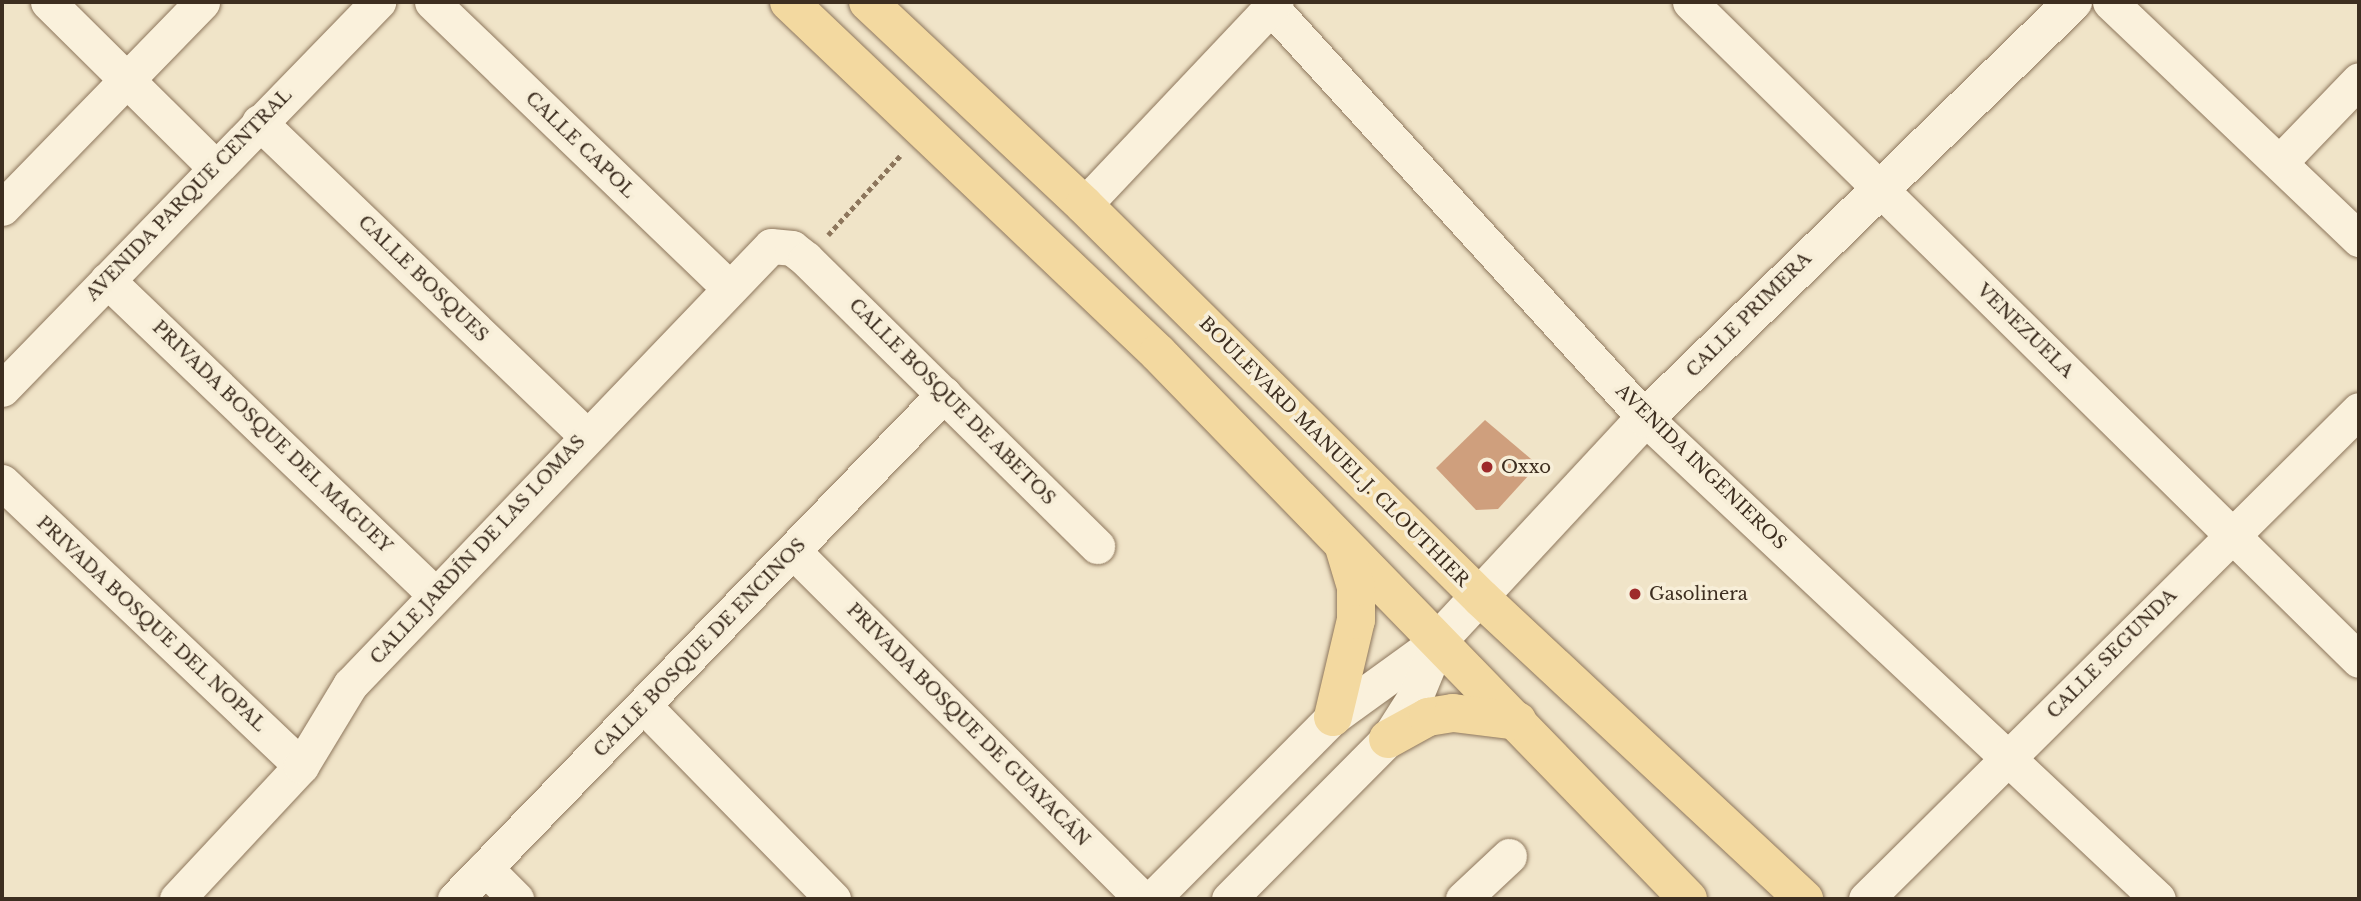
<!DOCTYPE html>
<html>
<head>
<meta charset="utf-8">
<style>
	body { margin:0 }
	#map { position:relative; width:2361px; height:901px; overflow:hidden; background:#f0e4c8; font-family:"Libre Baskerville",serif }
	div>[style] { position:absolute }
	.building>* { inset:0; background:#cf9f7d }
	.path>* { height:4.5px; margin-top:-2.25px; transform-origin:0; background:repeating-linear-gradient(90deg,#8d765c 0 5px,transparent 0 8.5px) }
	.roads { filter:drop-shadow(0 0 2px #8d765c) drop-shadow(0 0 2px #8d765c) }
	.street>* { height:35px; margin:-17.5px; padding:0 17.5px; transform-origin:17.5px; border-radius:17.5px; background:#faf1dc }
	.secondary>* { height:38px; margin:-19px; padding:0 19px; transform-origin:19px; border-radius:19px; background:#faf1dc }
	.primary>* { height:38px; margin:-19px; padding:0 19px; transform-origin:19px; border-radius:19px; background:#f3d9a0 }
	.dots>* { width:19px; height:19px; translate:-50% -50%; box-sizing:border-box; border:4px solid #f7eed8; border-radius:50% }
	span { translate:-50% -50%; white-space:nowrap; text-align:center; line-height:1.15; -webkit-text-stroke:7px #f7eed8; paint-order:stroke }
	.street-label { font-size:18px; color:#3d2e20 }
	.poi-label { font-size:18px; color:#3d2e20 }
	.left { translate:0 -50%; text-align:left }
	.frame { position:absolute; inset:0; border:4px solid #3d2e20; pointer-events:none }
</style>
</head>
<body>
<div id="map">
	<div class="building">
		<i style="clip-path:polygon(1485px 420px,1538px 465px,1498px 509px,1476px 510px,1436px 468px)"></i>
	</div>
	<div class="path">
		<i style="left:828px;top:235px;width:107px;rotate:-47.7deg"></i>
	</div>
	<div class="roads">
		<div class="street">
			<i style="left:48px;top:2px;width:235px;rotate:44.7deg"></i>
			<i style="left:432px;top:2px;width:412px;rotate:43.9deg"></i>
			<i style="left:1690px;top:2px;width:938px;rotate:44.53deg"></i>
			<i style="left:2110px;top:2px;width:344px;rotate:43.6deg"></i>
			<i style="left:1271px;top:7px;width:556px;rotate:47.7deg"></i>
			<i style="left:1645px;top:418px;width:703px;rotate:43.16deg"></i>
			<i style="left:259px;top:122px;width:454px;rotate:43.8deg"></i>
			<i style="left:2281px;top:161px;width:112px;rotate:-46.1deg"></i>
			<i style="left:1084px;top:205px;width:279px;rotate:-46.6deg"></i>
			<i style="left:2px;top:208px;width:287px;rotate:-45.8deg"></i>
			<i style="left:107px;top:280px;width:455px;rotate:43.8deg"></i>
			<i style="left:2px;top:389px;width:540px;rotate:-45.83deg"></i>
			<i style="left:2px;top:482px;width:412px;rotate:43.5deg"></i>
			<i style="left:793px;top:551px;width:493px;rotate:44.9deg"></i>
			<i style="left:645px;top:707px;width:269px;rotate:45.6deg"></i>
			<i style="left:485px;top:868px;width:44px;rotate:45deg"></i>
			<i style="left:177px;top:899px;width:182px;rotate:-47deg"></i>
			<i style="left:301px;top:766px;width:95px;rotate:-58.8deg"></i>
			<i style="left:350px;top:685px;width:608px;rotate:-46.2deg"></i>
			<i style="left:771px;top:246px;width:21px;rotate:5deg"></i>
			<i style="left:792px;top:248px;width:18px;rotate:38deg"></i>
			<i style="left:806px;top:259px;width:409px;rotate:44.6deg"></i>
			<i style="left:455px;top:899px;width:703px;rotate:-45.92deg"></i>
			<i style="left:1152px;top:899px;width:257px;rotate:-45.2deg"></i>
			<i style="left:1333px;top:717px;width:130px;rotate:-35.9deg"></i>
			<i style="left:1229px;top:899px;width:226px;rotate:-45.2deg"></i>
			<i style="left:1388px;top:739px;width:52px;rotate:-57.5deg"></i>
			<i style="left:1416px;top:695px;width:55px;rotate:-67.6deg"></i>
			<i style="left:1463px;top:899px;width:63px;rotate:-43.1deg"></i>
			<i style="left:1866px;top:899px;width:694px;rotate:-44.77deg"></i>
		</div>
		<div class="secondary">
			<i style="left:1438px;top:641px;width:304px;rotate:-47.1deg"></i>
			<i style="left:1645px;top:418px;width:597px;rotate:-44.19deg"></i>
		</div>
		<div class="primary">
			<i style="left:789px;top:2px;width:509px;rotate:43.57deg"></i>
			<i style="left:1158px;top:353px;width:761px;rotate:45.85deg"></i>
			<i style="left:868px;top:2px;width:296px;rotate:43.2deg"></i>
			<i style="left:1084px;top:205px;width:559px;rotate:44.71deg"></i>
			<i style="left:1481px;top:598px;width:442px;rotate:43deg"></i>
			<i style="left:1333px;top:717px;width:100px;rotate:-76.7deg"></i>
			<i style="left:1356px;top:620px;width:33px;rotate:-90deg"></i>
			<i style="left:1356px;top:587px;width:42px;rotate:-106.7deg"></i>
			<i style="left:1388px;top:739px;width:46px;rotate:-28.8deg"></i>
			<i style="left:1428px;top:717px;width:25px;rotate:-9deg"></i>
			<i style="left:1453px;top:713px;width:65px;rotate:7deg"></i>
		</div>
	</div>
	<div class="dots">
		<i style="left:1487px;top:467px;background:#9e2a2b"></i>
		<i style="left:1635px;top:594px;background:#9e2a2b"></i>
	</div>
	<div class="street-label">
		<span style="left:580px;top:145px;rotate:44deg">CALLE CAPOL</span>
		<span style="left:189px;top:195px;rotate:-46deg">AVENIDA PARQUE CENTRAL</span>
		<span style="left:423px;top:279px;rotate:44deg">CALLE BOSQUES</span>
		<span style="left:1749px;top:315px;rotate:-45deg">CALLE PRIMERA</span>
		<span style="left:2025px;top:331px;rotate:44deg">VENEZUELA</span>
		<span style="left:952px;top:402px;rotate:45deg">CALLE BOSQUE DE ABETOS</span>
		<span style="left:272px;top:437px;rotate:44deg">PRIVADA BOSQUE DEL MAGUEY</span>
		<span style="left:1334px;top:452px;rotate:45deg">BOULEVARD MANUEL J. CLOUTHIER</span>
		<span style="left:1701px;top:467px;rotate:44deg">AVENIDA INGENIEROS</span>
		<span style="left:478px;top:550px;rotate:-47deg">CALLE JARDÍN DE LAS LOMAS</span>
		<span style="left:151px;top:624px;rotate:43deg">PRIVADA BOSQUE DEL NOPAL</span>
		<span style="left:700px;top:648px;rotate:-46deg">CALLE BOSQUE DE ENCINOS</span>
		<span style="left:2112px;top:654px;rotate:-45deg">CALLE SEGUNDA</span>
		<span style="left:968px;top:725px;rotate:45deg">PRIVADA BOSQUE DE GUAYACÁN</span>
	</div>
	<div class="poi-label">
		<span class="left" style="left:1501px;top:467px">Oxxo</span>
		<span class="left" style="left:1649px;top:594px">Gasolinera</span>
	</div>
	<div class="frame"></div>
</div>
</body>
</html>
